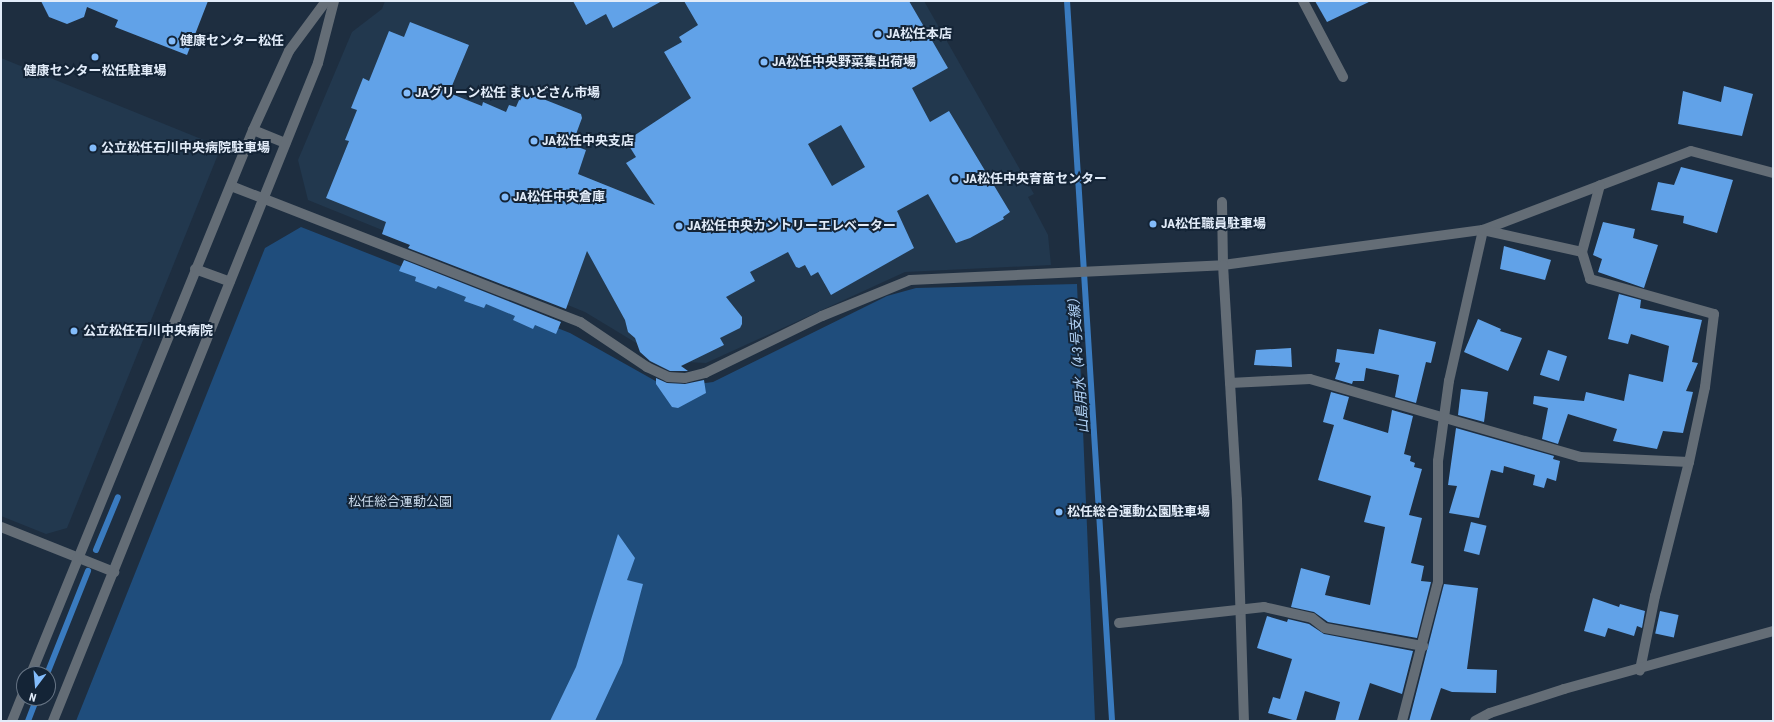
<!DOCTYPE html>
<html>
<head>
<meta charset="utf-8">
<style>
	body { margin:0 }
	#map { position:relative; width:1774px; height:722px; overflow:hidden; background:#1e2e40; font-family:"Roboto Condensed","Noto Sans JP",sans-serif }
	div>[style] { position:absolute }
	.built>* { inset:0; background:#22384e }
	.green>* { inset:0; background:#1f4d7c }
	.stream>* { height:6px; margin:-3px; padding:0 3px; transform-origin:3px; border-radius:3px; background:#3a7bbf }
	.building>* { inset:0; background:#61a2e8; transform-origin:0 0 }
	.minor>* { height:10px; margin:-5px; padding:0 5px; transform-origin:5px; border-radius:5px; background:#646d76 }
	.tertiary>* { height:10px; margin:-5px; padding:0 5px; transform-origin:5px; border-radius:5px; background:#646d76 }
	.dots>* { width:11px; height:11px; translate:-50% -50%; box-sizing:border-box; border:2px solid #142436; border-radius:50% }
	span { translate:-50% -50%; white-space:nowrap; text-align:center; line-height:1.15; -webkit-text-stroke:4px #142436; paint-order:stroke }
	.poi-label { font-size:13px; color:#e2ecf9; font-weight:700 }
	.left { translate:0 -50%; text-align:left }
	.park-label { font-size:13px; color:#cadbed }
	.water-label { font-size:14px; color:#b2d3f7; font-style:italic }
	.frame { position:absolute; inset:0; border:2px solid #e2ecf9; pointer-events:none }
	.north { position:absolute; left:16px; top:666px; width:40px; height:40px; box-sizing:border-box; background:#142436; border:1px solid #667484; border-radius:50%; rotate:196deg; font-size:11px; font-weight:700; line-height:16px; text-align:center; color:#e2ecf9 }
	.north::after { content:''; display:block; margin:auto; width:14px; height:18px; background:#83bcfb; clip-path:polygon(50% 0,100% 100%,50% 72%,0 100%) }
</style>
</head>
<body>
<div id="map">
	<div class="built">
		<i style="clip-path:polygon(385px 1px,924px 1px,1034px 194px,1028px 197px,1048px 235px,1051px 265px,905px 272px,706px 363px,666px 361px,585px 312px,308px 200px,298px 160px,352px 32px,382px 9px)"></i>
		<i style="clip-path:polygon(1px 58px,221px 147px,67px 528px,46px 534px,1px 516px)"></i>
	</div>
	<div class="green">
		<i style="clip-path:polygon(301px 227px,570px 333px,668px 388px,713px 382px,887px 296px,916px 288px,1077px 284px,1095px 721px,76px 721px,265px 248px)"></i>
	</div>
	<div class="stream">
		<i style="left:1067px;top:1px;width:721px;rotate:86.42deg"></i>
		<i style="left:96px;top:550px;width:57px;rotate:-67.5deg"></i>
		<i style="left:47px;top:674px;width:111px;rotate:-68.3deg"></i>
		<i style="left:28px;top:721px;width:25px;rotate:-69deg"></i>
	</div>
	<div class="building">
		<i style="clip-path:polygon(41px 1px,208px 1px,187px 55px,115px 27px,118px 20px,87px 7px,84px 17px,67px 24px,49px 17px)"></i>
		<i style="clip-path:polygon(573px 1px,662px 1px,613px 28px,606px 14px,586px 25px)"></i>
		<i style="clip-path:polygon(evenodd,684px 1px,909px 1px,948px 68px,912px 88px,930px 122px,949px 111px,1010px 212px,1003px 217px,1004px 219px,970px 238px,956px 243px,928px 194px,897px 211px,914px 248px,831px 295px,818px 272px,811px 276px,805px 265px,799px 268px,796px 267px,788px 252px,750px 272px,755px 281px,726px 297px,742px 317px,742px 324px,740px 328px,720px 338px,724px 345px,681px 366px,688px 371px,670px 371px,650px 361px,640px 352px,635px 338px,628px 332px,625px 320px,587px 251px,566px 309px,408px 248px,410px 245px,382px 234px,386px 222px,326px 198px,349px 141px,345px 140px,357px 110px,351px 108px,363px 78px,369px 81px,389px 31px,404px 37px,410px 22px,469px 45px,449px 93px,482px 106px,483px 102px,506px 112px,509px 105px,516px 107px,523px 91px,581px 114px,582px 118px,572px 145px,586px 150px,578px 174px,655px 205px,626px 163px,636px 157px,626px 141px,691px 98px,664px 52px,682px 42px,679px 37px,698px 25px,684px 1px,841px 125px,865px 167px,832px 186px,808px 144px,841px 125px)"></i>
		<i style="clip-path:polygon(1315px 1px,1371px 1px,1327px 22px)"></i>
		<i style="clip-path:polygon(1724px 86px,1753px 94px,1742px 136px,1678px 124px,1683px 91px,1721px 102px)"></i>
		<i style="clip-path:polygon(1681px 167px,1733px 180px,1717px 233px,1683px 223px,1684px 216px,1651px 210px,1658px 182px,1674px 185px)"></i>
		<i style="clip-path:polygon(1603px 222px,1635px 229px,1633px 238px,1658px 245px,1644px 288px,1598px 272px,1602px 259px,1593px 255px)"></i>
		<i style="clip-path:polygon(1504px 246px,1551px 260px,1545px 280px,1500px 269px)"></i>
		<i style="clip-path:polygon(404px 260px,561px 322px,556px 334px,535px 325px,533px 329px,513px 320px,515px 316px,486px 304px,484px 308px,464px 301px,466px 297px,438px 286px,436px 289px,415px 281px,416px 277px,399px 271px)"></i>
		<i style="clip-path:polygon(1619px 294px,1641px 300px,1640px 308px,1702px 320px,1692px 362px,1698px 363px,1686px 391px,1693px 392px,1683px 433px,1663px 431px,1657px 449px,1613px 441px,1617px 429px,1568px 414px,1558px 444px,1542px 439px,1548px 408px,1533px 404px,1534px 396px,1584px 401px,1586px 392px,1624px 401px,1629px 374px,1663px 382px,1669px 346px,1631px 334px,1628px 344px,1608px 339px)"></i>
		<i style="clip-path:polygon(1478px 319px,1501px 329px,1500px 331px,1522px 338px,1508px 371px,1464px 352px)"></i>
		<i style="clip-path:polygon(1379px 329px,1436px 342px,1431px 363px,1426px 362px,1416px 403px,1395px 397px,1399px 375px,1366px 368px,1364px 381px,1353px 381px,1352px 384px,1335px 379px,1340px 363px,1335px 362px,1337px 349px,1374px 354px)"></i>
		<i style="clip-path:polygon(1291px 348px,1292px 367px,1254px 365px,1256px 350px)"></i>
		<i style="left:1548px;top:350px;width:20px;height:26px;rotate:18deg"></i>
		<i style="clip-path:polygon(656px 378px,667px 383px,685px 384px,704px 380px,706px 393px,678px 408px,672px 407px,656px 384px)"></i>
		<i style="clip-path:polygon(1461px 389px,1488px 392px,1484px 422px,1458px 415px)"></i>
		<i style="clip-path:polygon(1331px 392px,1349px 397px,1343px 419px,1388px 433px,1392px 410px,1413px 416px,1404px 454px,1411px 456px,1410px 461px,1415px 463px,1414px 467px,1422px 469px,1409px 515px,1422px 518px,1411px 563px,1424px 566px,1421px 581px,1431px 582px,1417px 638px,1328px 622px,1314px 612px,1291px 607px,1301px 568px,1330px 576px,1325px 595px,1370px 605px,1385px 527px,1364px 522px,1371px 496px,1318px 480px,1334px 425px,1323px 422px)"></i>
		<i style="clip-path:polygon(1456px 428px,1554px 456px,1553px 459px,1560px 461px,1556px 481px,1547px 478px,1544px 488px,1533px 485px,1535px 475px,1504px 466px,1503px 473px,1491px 470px,1479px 518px,1449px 513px,1457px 486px,1448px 485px)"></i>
		<i style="left:1471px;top:522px;width:16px;height:30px;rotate:14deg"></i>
		<i style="clip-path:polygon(618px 534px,635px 558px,627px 580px,643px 584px,622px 663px,595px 721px,550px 721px,576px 667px)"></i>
		<i style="clip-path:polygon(1444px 584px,1478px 588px,1467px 669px,1497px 670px,1496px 693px,1452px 692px,1441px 688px,1430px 721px,1409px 721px)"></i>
		<i style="clip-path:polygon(1593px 598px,1619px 607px,1620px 604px,1645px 611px,1642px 628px,1637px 626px,1634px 636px,1608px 628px,1605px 637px,1584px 631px)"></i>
		<i style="left:1660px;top:611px;width:19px;height:23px;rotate:12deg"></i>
		<i style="clip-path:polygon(1267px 616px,1287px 622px,1288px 619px,1309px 624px,1324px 634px,1413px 651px,1402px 694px,1370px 683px,1358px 721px,1335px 721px,1340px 702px,1305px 691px,1296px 721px,1268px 713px,1273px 697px,1280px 699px,1292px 659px,1257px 648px)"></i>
	</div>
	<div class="minor">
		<i style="left:1303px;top:1px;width:86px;rotate:62.2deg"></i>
		<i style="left:253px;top:130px;width:35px;rotate:22deg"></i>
		<i style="left:231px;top:186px;width:375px;rotate:21.3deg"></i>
		<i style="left:580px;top:322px;width:81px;rotate:33.9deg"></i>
		<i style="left:647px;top:367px;width:23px;rotate:25deg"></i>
		<i style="left:668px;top:377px;width:17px;rotate:3deg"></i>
		<i style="left:685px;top:378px;width:21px;rotate:-14deg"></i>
		<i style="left:705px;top:373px;width:130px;rotate:-26deg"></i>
		<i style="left:822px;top:316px;width:95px;rotate:-22.2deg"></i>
		<i style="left:910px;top:280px;width:313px;rotate:-2.7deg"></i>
		<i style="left:1223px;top:265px;width:262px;rotate:-7.7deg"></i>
		<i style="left:1483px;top:230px;width:222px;rotate:-20.8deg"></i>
		<i style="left:1691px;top:151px;width:85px;rotate:15deg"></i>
		<i style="left:1222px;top:202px;width:63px;rotate:89.1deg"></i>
		<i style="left:1223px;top:265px;width:235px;rotate:86.6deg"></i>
		<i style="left:1237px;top:500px;width:221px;rotate:88.2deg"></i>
		<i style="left:1582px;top:252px;width:69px;rotate:-75deg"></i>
		<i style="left:195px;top:269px;width:37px;rotate:20deg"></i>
		<i style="left:1230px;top:383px;width:80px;rotate:-2.9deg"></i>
		<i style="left:1310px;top:379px;width:281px;rotate:16.1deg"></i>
		<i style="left:1580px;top:457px;width:109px;rotate:2.6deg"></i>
		<i style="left:1689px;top:462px;width:138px;rotate:104.2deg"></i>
		<i style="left:1655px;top:596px;width:76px;rotate:101.5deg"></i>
		<i style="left:1px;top:527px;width:122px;rotate:21.7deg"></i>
		<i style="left:1119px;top:623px;width:146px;rotate:-6.3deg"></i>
		<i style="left:1264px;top:607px;width:49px;rotate:12.9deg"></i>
		<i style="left:1312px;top:618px;width:16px;rotate:38deg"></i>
		<i style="left:1325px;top:628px;width:100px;rotate:10.4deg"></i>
		<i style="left:1402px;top:721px;width:144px;rotate:-75.5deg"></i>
		<i style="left:1438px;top:582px;width:121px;rotate:-90deg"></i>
		<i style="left:1438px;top:461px;width:81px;rotate:-82.2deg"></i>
		<i style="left:1449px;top:381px;width:155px;rotate:-77.3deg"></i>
		<i style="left:1483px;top:230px;width:101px;rotate:12.5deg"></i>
		<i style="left:1582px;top:252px;width:28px;rotate:73deg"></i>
		<i style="left:1590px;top:279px;width:129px;rotate:15.8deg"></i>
		<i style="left:1714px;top:314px;width:74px;rotate:97deg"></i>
		<i style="left:1705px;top:387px;width:77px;rotate:102deg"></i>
	</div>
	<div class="tertiary">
		<i style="left:31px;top:674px;width:588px;rotate:-67.8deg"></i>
		<i style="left:253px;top:130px;width:87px;rotate:-65.5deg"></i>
		<i style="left:289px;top:51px;width:62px;rotate:-53.5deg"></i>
		<i style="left:12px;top:721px;width:32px;rotate:-68deg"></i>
		<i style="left:53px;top:721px;width:709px;rotate:-68.06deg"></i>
		<i style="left:318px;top:63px;width:64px;rotate:-75.5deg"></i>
		<i style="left:1475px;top:721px;width:17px;rotate:-28deg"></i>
		<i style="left:1490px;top:713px;width:78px;rotate:-18deg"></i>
		<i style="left:1564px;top:689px;width:217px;rotate:-15.5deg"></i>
	</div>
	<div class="dots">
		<i style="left:878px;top:34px;background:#83bcfb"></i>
		<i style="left:172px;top:41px;background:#83bcfb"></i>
		<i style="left:95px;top:57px;background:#83bcfb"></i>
		<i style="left:764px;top:62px;background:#83bcfb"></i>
		<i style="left:407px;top:93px;background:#83bcfb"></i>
		<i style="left:534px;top:141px;background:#83bcfb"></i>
		<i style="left:93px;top:148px;background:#83bcfb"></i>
		<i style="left:955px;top:179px;background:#83bcfb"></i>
		<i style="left:505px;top:197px;background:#83bcfb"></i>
		<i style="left:1153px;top:224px;background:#83bcfb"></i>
		<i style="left:679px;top:226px;background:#83bcfb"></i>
		<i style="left:74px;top:331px;background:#83bcfb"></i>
		<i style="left:1059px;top:512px;background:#83bcfb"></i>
	</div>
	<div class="poi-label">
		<span class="left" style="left:886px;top:34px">JA松任本店</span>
		<span class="left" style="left:180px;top:41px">健康センター松任</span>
		<span class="left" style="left:772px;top:62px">JA松任中央野菜集出荷場</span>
		<span style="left:95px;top:71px">健康センター松任駐車場</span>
		<span class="left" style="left:415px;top:93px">JAグリーン松任 まいどさん市場</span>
		<span class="left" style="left:542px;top:141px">JA松任中央支店</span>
		<span class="left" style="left:101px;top:148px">公立松任石川中央病院駐車場</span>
		<span class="left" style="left:963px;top:179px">JA松任中央育苗センター</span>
		<span class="left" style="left:513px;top:197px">JA松任中央倉庫</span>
		<span class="left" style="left:1161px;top:224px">JA松任職員駐車場</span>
		<span class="left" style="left:687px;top:226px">JA松任中央カントリーエレベーター</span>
		<span class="left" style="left:83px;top:331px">公立松任石川中央病院</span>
		<span class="left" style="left:1067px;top:512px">松任総合運動公園駐車場</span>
	</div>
	<div class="park-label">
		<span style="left:400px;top:502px">松任総合運動公園</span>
	</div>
	<div class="water-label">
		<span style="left:1078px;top:362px;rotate:-94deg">山島用水（4-3号支線）</span>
	</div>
	<div class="frame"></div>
	<div class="north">N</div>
</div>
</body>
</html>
